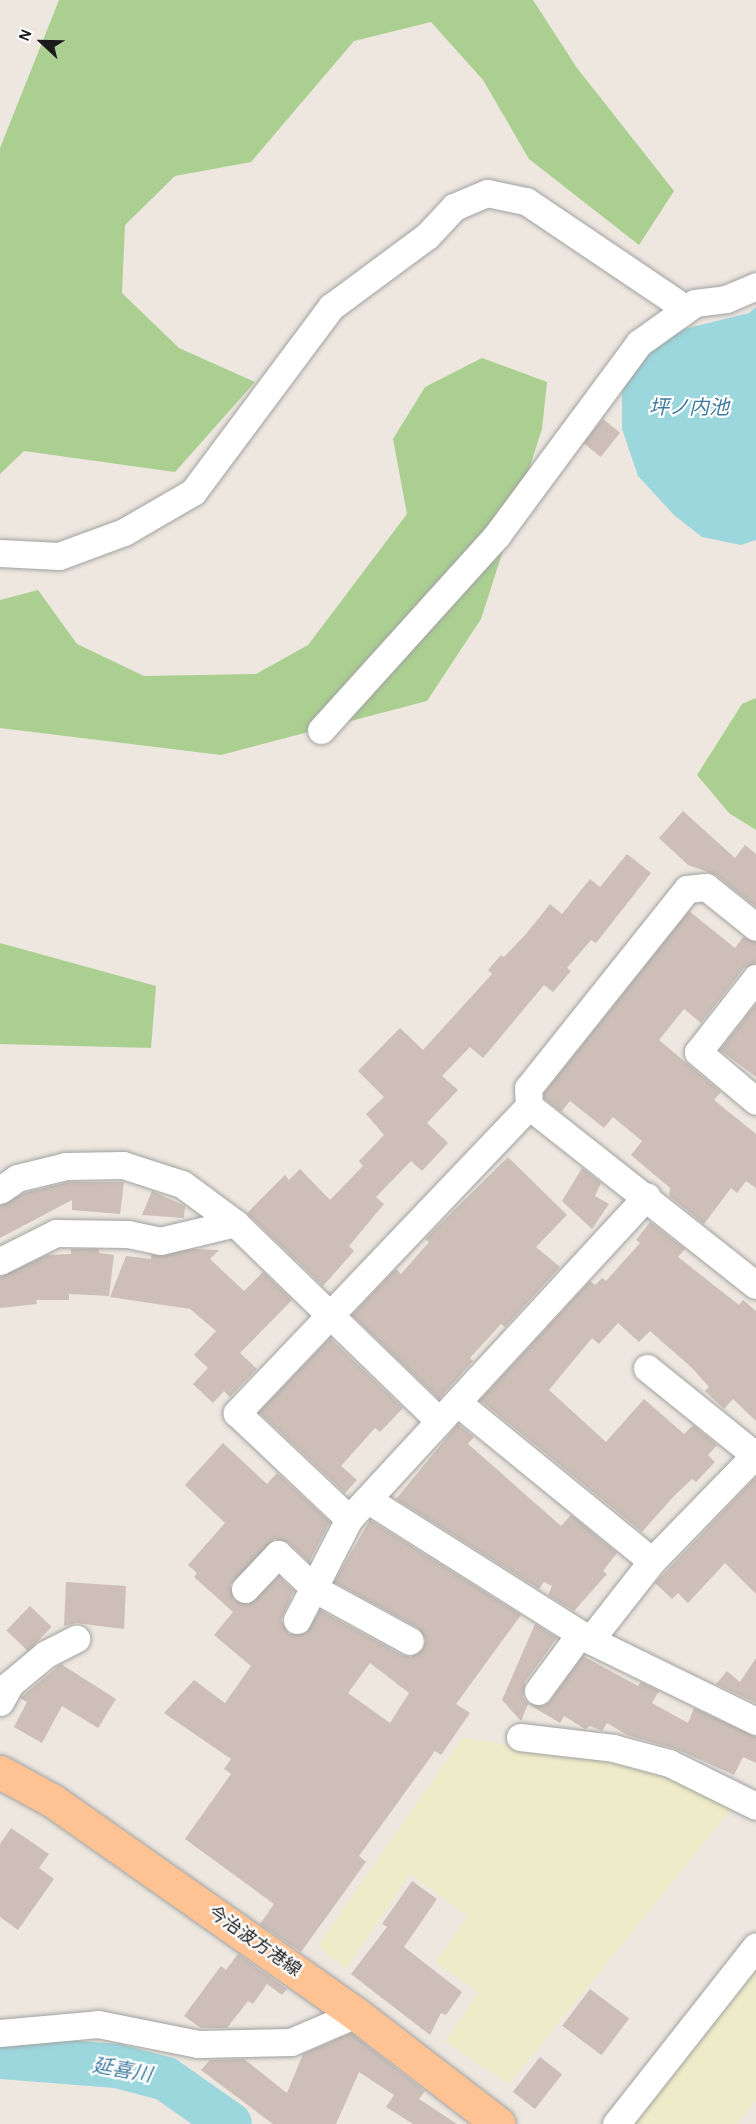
<!DOCTYPE html>
<html>
<head>
<meta charset="utf-8">
<style>
	body { margin:0 }
	#map { position:relative; width:756px; height:2124px; overflow:hidden; background:#ede7df; font-family:"Alegreya Sans","Noto Sans JP",sans-serif }
	div>[style] { position:absolute }
	.farmland>* { inset:0; background:#eeecc8 }
	.forest>* { inset:0; background:#abcf91 }
	.water>* { inset:0; background:#9cd7de }
	.river>* { height:44px; margin:-22px; padding:0 22px; transform-origin:22px; border-radius:22px; background:#9cd7de }
	.building>* { inset:0; background:#cdbfb8; transform-origin:0 0 }
	.roads { filter:drop-shadow(0 0 2px #a2a2a2) drop-shadow(0 0 2px #a2a2a2) }
	.minor>* { height:27px; margin:-13.5px; padding:0 13.5px; transform-origin:13.5px; border-radius:13.5px; background:#fff }
	.primary>* { height:33px; margin:-16.5px; padding:0 16.5px; transform-origin:16.5px; border-radius:16.5px; background:#ffc292 }
	span { translate:-50% -50%; white-space:nowrap; text-align:center; line-height:1.15; -webkit-text-stroke:4.5px #fff; paint-order:stroke }
	.street-label { font-size:18px; color:#1b1b1b }
	.water-label { font-size:20px; color:#3e7a9e; font-style:italic }
	.north { position:absolute; left:12px; top:12px; width:60px; height:60px; -webkit-text-stroke:4px #fff; paint-order:stroke; rotate:292deg; font-size:16px; font-weight:700; line-height:24px; text-align:center; color:#1b1b1b }
	.north::after { content:''; display:block; margin:auto; width:21px; height:27px; background:#1b1b1b; clip-path:polygon(50% 0,100% 100%,50% 72%,0 100%) }
</style>
</head>
<body>
<div id="map">
	<div class="farmland">
		<i style="clip-path:polygon(462px 1738px,659px 1768px,733px 1807px,509px 2084px,445px 2041px,479px 1992px,435px 1963px,468px 1916px,410px 1874px,346px 1969px,318px 1946px)"></i>
		<i style="clip-path:polygon(756px 1959px,756px 2100px,737px 2124px,625px 2124px)"></i>
	</div>
	<div class="forest">
		<i style="clip-path:polygon(59px 0,533px 0,577px 68px,674px 191px,639px 245px,529px 159px,483px 80px,431px 22px,354px 41px,251px 162px,175px 176px,125px 225px,122px 293px,179px 348px,255px 382px,175px 472px,24px 451px,0 474px,0 148px)"></i>
		<i style="clip-path:polygon(482px 358px,547px 382px,542px 429px,481px 619px,427px 701px,221px 755px,0 728px,0 600px,38px 590px,77px 644px,144px 676px,256px 674px,308px 645px,407px 514px,393px 439px,425px 387px)"></i>
		<i style="clip-path:polygon(756px 698px,756px 830px,729px 813px,697px 775px,742px 704px)"></i>
		<i style="clip-path:polygon(0 943px,156px 986px,151px 1048px,0 1044px)"></i>
	</div>
	<div class="water">
		<i style="clip-path:polygon(756px 307px,756px 540px,741px 545px,702px 537px,674px 515px,638px 476px,622px 429px,622px 388px,649px 350px,672px 332px,749px 313px)"></i>
	</div>
	<div class="river">
		<i style="left:0;top:2057px;width:117px;rotate:4.4deg"></i>
		<i style="left:117px;top:2066px;width:51px;rotate:14.9deg"></i>
		<i style="left:166px;top:2079px;width:78px;rotate:35.1deg"></i>
	</div>
	<div class="building">
		<i style="left:603px;top:419px;width:22px;height:31px;rotate:39deg"></i>
		<i style="clip-path:polygon(683px 811px,735px 858px,745px 845px,756px 854px,756px 907px,716px 875px,688px 865px,659px 838px)"></i>
		<i style="clip-path:polygon(627px 854px,651px 873px,596px 943px,591px 940px,567px 968px,571px 971px,553px 992px,544px 985px,483px 1058px,470px 1047px,442px 1076px,458px 1090px,427px 1123px,448px 1143px,422px 1171px,411px 1161px,376px 1197px,384px 1204px,349px 1246px,354px 1251px,323px 1286px,247px 1213px,285px 1175px,289px 1180px,300px 1169px,330px 1200px,363px 1166px,359px 1161px,384px 1135px,366px 1114px,384px 1097px,358px 1071px,400px 1028px,423px 1050px,492px 974px,488px 970px,501px 955px,504px 957px,526px 934px,550px 904px,562px 914px,590px 879px,600px 887px)"></i>
		<i style="clip-path:polygon(689px 911px,735px 948px,743px 937px,756px 942px,756px 963px,744px 968px,701px 1023px,684px 1009px,659px 1040px,721px 1092px,714px 1100px,756px 1134px,756px 1188px,746px 1181px,737px 1193px,731px 1188px,704px 1224px,669px 1196px,670px 1188px,631px 1155px,642px 1141px,613px 1117px,604px 1128px,570px 1101px,561px 1112px,544px 1098px,544px 1093px)"></i>
		<i style="clip-path:polygon(756px 1004px,756px 1077px,720px 1050px)"></i>
		<i style="clip-path:polygon(508px 1157px,567px 1215px,536px 1247px,560px 1267px,505px 1327px,501px 1324px,470px 1358px,473px 1361px,439px 1399px,352px 1315px,396px 1269px,401px 1274px,429px 1242px,425px 1239px)"></i>
		<i style="clip-path:polygon(582px 1168px,601px 1183px,595px 1196px,609px 1204px,592px 1229px,562px 1201px)"></i>
		<i style="clip-path:polygon(68px 1182px,124px 1182px,120px 1214px,72px 1210px,72px 1200px,0 1238px,0 1206px,24px 1193px)"></i>
		<i style="clip-path:polygon(152px 1191px,185px 1206px,184px 1218px,142px 1215px)"></i>
		<i style="clip-path:polygon(650px 1222px,685px 1249px,678px 1257px,739px 1305px,743px 1300px,756px 1311px,756px 1421px,733px 1399px,724px 1409px,705px 1391px,709px 1387px,692px 1368px,650px 1331px,639px 1342px,618px 1323px,599px 1344px,592px 1338px,549px 1390px,606px 1442px,644px 1399px,684px 1434px,693px 1425px,717px 1445px,708px 1455px,715px 1462px,696px 1482px,692px 1479px,674px 1496px,642px 1532px,480px 1400px,590px 1281px,595px 1285px,602px 1278px,606px 1281px,640px 1243px,636px 1240px)"></i>
		<i style="clip-path:polygon(71px 1249px,99px 1249px,99px 1253px,114px 1255px,109px 1296px,69px 1294px,69px 1300px,36px 1300px,37px 1304px,0 1308px,0 1277px,47px 1255px,71px 1254px)"></i>
		<i style="clip-path:polygon(193px 1249px,219px 1250px,210px 1259px,244px 1291px,263px 1272px,292px 1300px,240px 1353px,257px 1369px,230px 1397px,224px 1391px,213px 1403px,193px 1384px,208px 1368px,194px 1355px,216px 1331px,190px 1309px,110px 1297px,126px 1256px,151px 1259px,151px 1255px)"></i>
		<i style="clip-path:polygon(330px 1338px,403px 1408px,380px 1432px,375px 1428px,341px 1466px,357px 1480px,345px 1493px,259px 1412px)"></i>
		<i style="clip-path:polygon(458px 1424px,474px 1437px,468px 1444px,561px 1526px,571px 1515px,617px 1553px,603px 1571px,607px 1574px,574px 1611px,548px 1595px,552px 1586px,544px 1582px,539px 1589px,396px 1499px)"></i>
		<i style="clip-path:polygon(evenodd,223px 1443px,267px 1484px,277px 1473px,330px 1522px,309px 1562px,288px 1542px,274px 1539px,230px 1585px,234px 1600px,249px 1604px,279px 1576px,294px 1591px,281px 1620px,289px 1634px,306px 1633px,320px 1610px,402px 1655px,411px 1657px,423px 1649px,426px 1640px,418px 1628px,334px 1582px,370px 1520px,521px 1615px,456px 1704px,470px 1713px,441px 1755px,435px 1751px,359px 1856px,366px 1862px,301px 1952px,260px 1924px,274px 1904px,185px 1839px,231px 1774px,224px 1769px,231px 1759px,164px 1713px,194px 1680px,225px 1703px,251px 1666px,214px 1635px,233px 1612px,194px 1577px,197px 1573px,188px 1565px,225px 1523px,185px 1485px,223px 1443px,370px 1663px,409px 1693px,390px 1723px,348px 1693px,370px 1663px)"></i>
		<i style="clip-path:polygon(756px 1477px,756px 1594px,725px 1563px,688px 1603px,678px 1593px,672px 1599px,655px 1583px)"></i>
		<i style="clip-path:polygon(66px 1582px,126px 1586px,124px 1629px,76px 1623px,64px 1626px)"></i>
		<i style="left:30px;top:1606px;width:30px;height:34px;rotate:44deg"></i>
		<i style="clip-path:polygon(535px 1624px,557px 1638px,525px 1682px,523px 1697px,529px 1704px,544px 1706px,550px 1701px,583px 1656px,638px 1686px,641px 1682px,659px 1691px,652px 1703px,688px 1723px,694px 1708px,756px 1737px,756px 1763px,743px 1757px,734px 1775px,676px 1749px,627px 1735px,607px 1723px,602px 1731px,590px 1726px,585px 1729px,564px 1716px,560px 1723px,528px 1704px,521px 1721px,502px 1700px)"></i>
		<i style="clip-path:polygon(756px 1658px,756px 1703px,716px 1684px,727px 1671px,740px 1682px)"></i>
		<i style="clip-path:polygon(61px 1664px,116px 1699px,98px 1728px,62px 1706px,42px 1743px,14px 1727px,27px 1702px,20px 1698px)"></i>
		<i style="clip-path:polygon(11px 1828px,49px 1854px,39px 1868px,54px 1879px,18px 1930px,0 1917px,0 1844px)"></i>
		<i style="clip-path:polygon(412px 1881px,437px 1899px,404px 1947px,462px 1992px,446px 2015px,441px 2013px,430px 2035px,351px 1974px,387px 1927px,382px 1924px)"></i>
		<i style="clip-path:polygon(238px 1954px,287px 1989px,282px 1995px,267px 1984px,253px 2004px,248px 2001px,227px 2028px,201px 2028px,184px 2016px,221px 1966px,226px 1970px)"></i>
		<i style="left:590px;top:1989px;width:49px;height:46px;rotate:37deg"></i>
		<i style="clip-path:polygon(351px 2033px,425px 2091px,419px 2099px,457px 2124px,413px 2124px,386px 2107px,394px 2095px,359px 2072px,336px 2124px,273px 2124px,201px 2070px,210px 2060px,244px 2059px,287px 2093px,303px 2054px)"></i>
		<i style="left:540px;top:2057px;width:28px;height:44px;rotate:38deg"></i>
	</div>
	<div class="roads">
		<div class="minor">
			<i style="left:0;top:553px;width:59px;rotate:2.9deg"></i>
			<i style="left:59px;top:556px;width:69px;rotate:-20.3deg"></i>
			<i style="left:124px;top:532px;width:80px;rotate:-30.1deg"></i>
			<i style="left:193px;top:492px;width:231px;rotate:-53.3deg"></i>
			<i style="left:331px;top:307px;width:119px;rotate:-36.5deg"></i>
			<i style="left:427px;top:236px;width:40px;rotate:-47deg"></i>
			<i style="left:454px;top:207px;width:36px;rotate:-23deg"></i>
			<i style="left:487px;top:193px;width:40px;rotate:12deg"></i>
			<i style="left:526px;top:201px;width:193px;rotate:34deg"></i>
			<i style="left:321px;top:730px;width:263px;rotate:-47.9deg"></i>
			<i style="left:497px;top:535px;width:239px;rotate:-53.5deg"></i>
			<i style="left:639px;top:343px;width:69px;rotate:-35.5deg"></i>
			<i style="left:695px;top:303px;width:31px;rotate:-7deg"></i>
			<i style="left:726px;top:299px;width:33px;rotate:-23deg"></i>
			<i style="left:756px;top:927px;width:64px;rotate:-141.3deg"></i>
			<i style="left:706px;top:887px;width:19px;rotate:174deg"></i>
			<i style="left:687px;top:889px;width:255px;rotate:128.6deg"></i>
			<i style="left:528px;top:1088px;width:18px;rotate:87deg"></i>
			<i style="left:529px;top:1106px;width:289px;rotate:38.3deg"></i>
			<i style="left:756px;top:978px;width:94px;rotate:128.1deg"></i>
			<i style="left:698px;top:1052px;width:76px;rotate:40.2deg"></i>
			<i style="left:529px;top:1106px;width:424px;rotate:133.6deg"></i>
			<i style="left:237px;top:1413px;width:154px;rotate:43.4deg"></i>
			<i style="left:349px;top:1519px;width:439px;rotate:-47.3deg"></i>
			<i style="left:0;top:1190px;width:21px;rotate:-35deg"></i>
			<i style="left:17px;top:1178px;width:50px;rotate:-13.8deg"></i>
			<i style="left:66px;top:1166px;width:57px;rotate:-1deg"></i>
			<i style="left:123px;top:1165px;width:62px;rotate:17.9deg"></i>
			<i style="left:182px;top:1184px;width:66px;rotate:36.3deg"></i>
			<i style="left:0;top:1261px;width:63px;rotate:-26.6deg"></i>
			<i style="left:56px;top:1233px;width:72px;rotate:0.8deg"></i>
			<i style="left:128px;top:1234px;width:33px;rotate:12deg"></i>
			<i style="left:160px;top:1241px;width:77px;rotate:-13.5deg"></i>
			<i style="left:235px;top:1223px;width:283px;rotate:44.1deg"></i>
			<i style="left:647px;top:1368px;width:139px;rotate:38.9deg"></i>
			<i style="left:458px;top:1403px;width:250px;rotate:39.2deg"></i>
			<i style="left:370px;top:1501px;width:260px;rotate:32.3deg"></i>
			<i style="left:590px;top:1640px;width:185px;rotate:26deg"></i>
			<i style="left:245px;top:1589px;width:48px;rotate:-46.7deg"></i>
			<i style="left:278px;top:1554px;width:51px;rotate:43.4deg"></i>
			<i style="left:315px;top:1589px;width:108px;rotate:28.7deg"></i>
			<i style="left:297px;top:1620px;width:114px;rotate:-62.8deg"></i>
			<i style="left:590px;top:1640px;width:100px;rotate:-51.9deg"></i>
			<i style="left:652px;top:1561px;width:149px;rotate:-45.8deg"></i>
			<i style="left:538px;top:1691px;width:71px;rotate:-53.6deg"></i>
			<i style="left:0;top:1702px;width:21px;rotate:-61deg"></i>
			<i style="left:10px;top:1684px;width:47px;rotate:-39.8deg"></i>
			<i style="left:46px;top:1654px;width:34px;rotate:-27deg"></i>
			<i style="left:520px;top:1737px;width:94px;rotate:6.7deg"></i>
			<i style="left:613px;top:1748px;width:58px;rotate:15deg"></i>
			<i style="left:669px;top:1763px;width:97px;rotate:26.3deg"></i>
			<i style="left:0;top:2033px;width:98px;rotate:-5.2deg"></i>
			<i style="left:98px;top:2024px;width:102px;rotate:11.3deg"></i>
			<i style="left:198px;top:2044px;width:93px;rotate:-1.2deg"></i>
			<i style="left:291px;top:2042px;width:71px;rotate:-23.3deg"></i>
			<i style="left:616px;top:2124px;width:226px;rotate:-51.8deg"></i>
		</div>
		<div class="primary">
			<i style="left:0;top:1772px;width:60px;rotate:28.7deg"></i>
			<i style="left:53px;top:1801px;width:370px;rotate:35.1deg"></i>
			<i style="left:356px;top:2014px;width:180px;rotate:37.6deg"></i>
		</div>
	</div>
	<div class="street-label">
		<span style="left:254px;top:1942px;rotate:35deg">今治波方港線</span>
	</div>
	<div class="water-label">
		<span style="left:689px;top:408px">坪ノ内池</span>
		<span style="left:122px;top:2071px;rotate:10deg">延喜川</span>
	</div>
	<div class="north">N</div>
</div>
</body>
</html>
